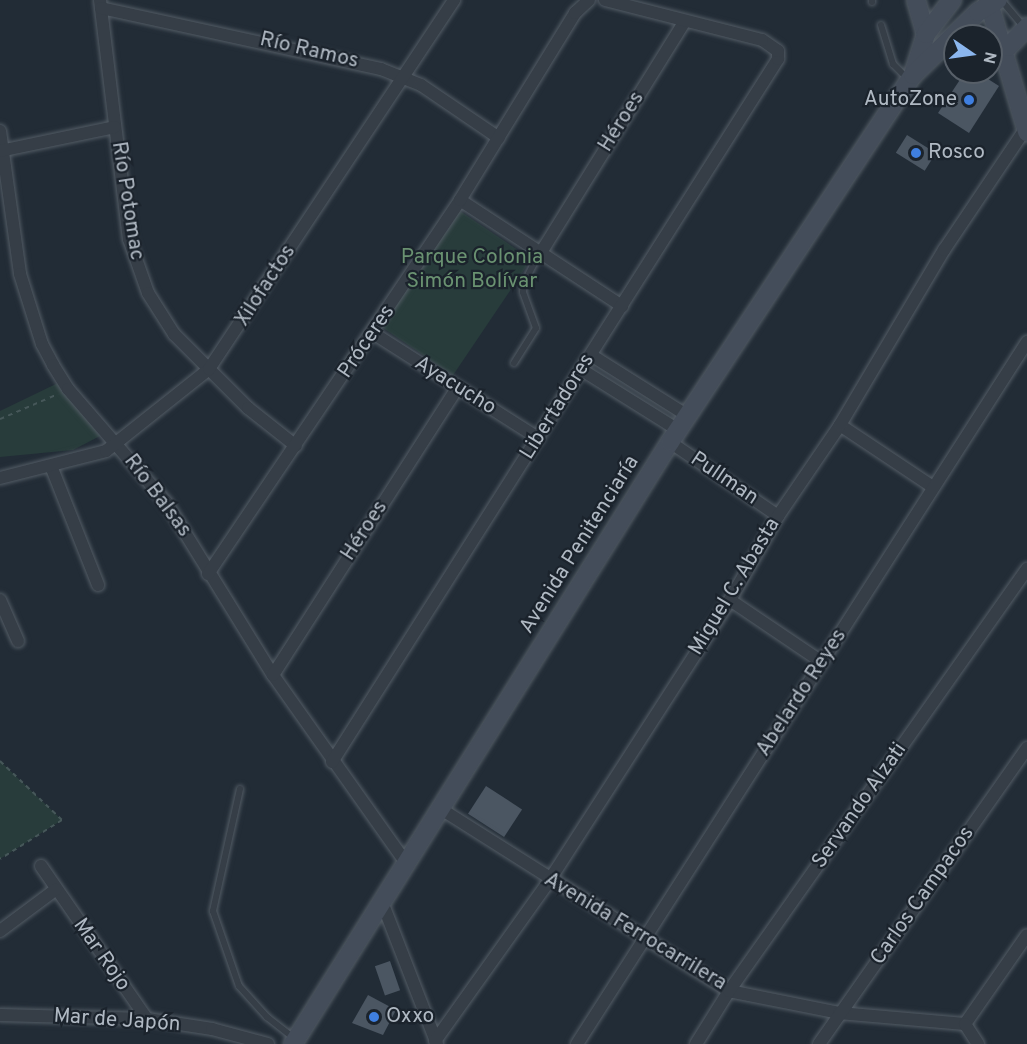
<!DOCTYPE html>
<html>
<head>
<meta charset="utf-8">
<style>
	body { margin:0 }
	#map { position:relative; width:1027px; height:1044px; overflow:hidden; background:#222c36; font-family:Overpass,sans-serif }
	div>[style] { position:absolute }
	.green>* { inset:0; background:#283c3b; transform-origin:0 0 }
	.building>* { inset:0; background:#4b5662; transform-origin:0 0 }
	.path>* { height:2px; margin-top:-1px; transform-origin:0; background:repeating-linear-gradient(90deg,#465759 0 4.5px,transparent 0 9px) }
	.roads { filter:drop-shadow(0 0 2px #535c65) drop-shadow(0 0 2px #535c65) }
	.lane>* { height:6px; margin:-3px; padding:0 3px; transform-origin:3px; border-radius:3px; background:#363e47 }
	.street>* { height:12px; margin:-6px; padding:0 6px; transform-origin:6px; border-radius:6px; background:#363e47 }
	.secondary>* { height:18px; margin:-9px; padding:0 9px; transform-origin:9px; border-radius:9px; background:#444d5a }
	.dots>* { width:16px; height:16px; translate:-50% -50%; box-sizing:border-box; border:3px solid #1b232c; border-radius:50% }
	span { translate:-50% -50%; white-space:nowrap; text-align:center; line-height:1.15; -webkit-text-stroke:4.5px #1b232c; paint-order:stroke }
	.street-label { font-size:21px; color:#b0b9c3 }
	.poi-label { font-size:21px; color:#b0b9c3 }
	.right { translate:-100% -50%; text-align:right }
	.left { translate:0 -50%; text-align:left }
	.park-label { font-size:21px; color:#6a9271 }
	.north { position:absolute; left:943px; top:24px; width:60px; height:60px; box-sizing:border-box; background:#1b232c; border:2px solid #575f68; border-radius:50%; rotate:103deg; font-size:16px; font-weight:700; line-height:24px; text-align:center; color:#b0b9c3 }
	.north::after { content:''; display:block; margin:auto; width:21px; height:27px; background:#8bb6ee; clip-path:polygon(50% 0,100% 100%,50% 72%,0 100%) }
</style>
</head>
<body>
<div id="map">
	<div class="green">
		<i style="left:460px;top:211px;width:86px;height:140px;rotate:34deg"></i>
		<i style="clip-path:polygon(58px 383px,100px 436px,73px 450px,0 457px,0 411px)"></i>
		<i style="clip-path:polygon(0 761px,62px 820px,0 859px)"></i>
	</div>
	<div class="building">
		<i style="clip-path:polygon(965px 72px,977px 72px,999px 86px,969px 133px,938px 113px)"></i>
		<i style="left:907px;top:135px;width:34px;height:21px;rotate:32deg"></i>
		<i style="left:486px;top:786px;width:43px;height:33px;rotate:33deg"></i>
		<i style="left:390px;top:961px;width:31px;height:16px;rotate:71deg"></i>
		<i style="clip-path:polygon(368px 995px,396px 1010px,383px 1035px,352px 1023px)"></i>
	</div>
	<div class="path">
		<i style="left:0;top:419px;width:63px;rotate:-23.3deg"></i>
		<i style="left:0;top:761px;width:86px;rotate:43.6deg"></i>
		<i style="left:62px;top:820px;width:73px;rotate:147.8deg"></i>
	</div>
	<div class="roads">
		<div class="lane">
			<i style="left:872px;top:0;width:2px;rotate:90deg"></i>
			<i style="left:1002px;top:1px;width:34px;rotate:50deg"></i>
			<i style="left:881px;top:25px;width:41px;rotate:72.9deg"></i>
			<i style="left:893px;top:64px;width:21px;rotate:45deg"></i>
			<i style="left:514px;top:363px;width:41px;rotate:-57.8deg"></i>
			<i style="left:536px;top:328px;width:38px;rotate:-110deg"></i>
			<i style="left:523px;top:292px;width:9px;rotate:-84deg"></i>
			<i style="left:524px;top:283px;width:33px;rotate:-63deg"></i>
			<i style="left:240px;top:789px;width:125px;rotate:102.5deg"></i>
			<i style="left:213px;top:911px;width:79px;rotate:70.9deg"></i>
			<i style="left:239px;top:986px;width:42px;rotate:47.9deg"></i>
			<i style="left:267px;top:1017px;width:33px;rotate:38deg"></i>
		</div>
		<div class="street">
			<i style="left:100px;top:0;width:241px;rotate:83.1deg"></i>
			<i style="left:129px;top:239px;width:57px;rotate:70.6deg"></i>
			<i style="left:148px;top:293px;width:49px;rotate:57.6deg"></i>
			<i style="left:174px;top:334px;width:105px;rotate:45deg"></i>
			<i style="left:248px;top:408px;width:61px;rotate:38.4deg"></i>
			<i style="left:101px;top:8px;width:287px;rotate:12.3deg"></i>
			<i style="left:381px;top:69px;width:43px;rotate:21.8deg"></i>
			<i style="left:421px;top:85px;width:94px;rotate:34.2deg"></i>
			<i style="left:0;top:131px;width:144px;rotate:82deg"></i>
			<i style="left:20px;top:274px;width:73px;rotate:72.6deg"></i>
			<i style="left:42px;top:344px;width:24px;rotate:62deg"></i>
			<i style="left:53px;top:365px;width:28px;rotate:58deg"></i>
			<i style="left:68px;top:389px;width:150px;rotate:49.1deg"></i>
			<i style="left:166px;top:502px;width:203px;rotate:58.3deg"></i>
			<i style="left:273px;top:675px;width:232px;rotate:54.7deg"></i>
			<i style="left:0;top:151px;width:117px;rotate:-11.8deg"></i>
			<i style="left:460px;top:200px;width:194px;rotate:33.2deg"></i>
			<i style="left:540px;top:254px;width:274px;rotate:-58.1deg"></i>
			<i style="left:373px;top:333px;width:196px;rotate:32.5deg"></i>
			<i style="left:591px;top:355px;width:115px;rotate:32.2deg"></i>
			<i style="left:582px;top:370px;width:113px;rotate:32deg"></i>
			<i style="left:840px;top:425px;width:112px;rotate:33.7deg"></i>
			<i style="left:670px;top:442px;width:131px;rotate:34.4deg"></i>
			<i style="left:51px;top:466px;width:128px;rotate:68.4deg"></i>
			<i style="left:0;top:478px;width:109px;rotate:-14.3deg"></i>
			<i style="left:106px;top:451px;width:132px;rotate:-38.5deg"></i>
			<i style="left:209px;top:369px;width:443px;rotate:-56.4deg"></i>
			<i style="left:208px;top:574px;width:451px;rotate:-56deg"></i>
			<i style="left:460px;top:200px;width:220px;rotate:-58.4deg"></i>
			<i style="left:575px;top:13px;width:19px;rotate:-43deg"></i>
			<i style="left:0;top:600px;width:45px;rotate:66.3deg"></i>
			<i style="left:730px;top:600px;width:111px;rotate:34deg"></i>
			<i style="left:273px;top:675px;width:341px;rotate:-57.3deg"></i>
			<i style="left:332px;top:762px;width:833px;rotate:-57.61deg"></i>
			<i style="left:778px;top:59px;width:8px;rotate:-90deg"></i>
			<i style="left:778px;top:51px;width:19px;rotate:-145deg"></i>
			<i style="left:762px;top:40px;width:162px;rotate:-165.7deg"></i>
			<i style="left:441px;top:809px;width:341px;rotate:32.3deg"></i>
			<i style="left:729px;top:991px;width:112px;rotate:11.3deg"></i>
			<i style="left:839px;top:1013px;width:126px;rotate:5deg"></i>
			<i style="left:41px;top:866px;width:186px;rotate:55.3deg"></i>
			<i style="left:382px;top:902px;width:152px;rotate:68.8deg"></i>
			<i style="left:0;top:931px;width:69px;rotate:-36.7deg"></i>
			<i style="left:0;top:1015px;width:147px;rotate:1.6deg"></i>
			<i style="left:147px;top:1019px;width:66px;rotate:8.7deg"></i>
			<i style="left:212px;top:1029px;width:58px;rotate:15deg"></i>
			<i style="left:965px;top:1024px;width:108px;rotate:-55.1deg"></i>
			<i style="left:965px;top:1024px;width:24px;rotate:57deg"></i>
			<i style="left:435px;top:1041px;width:196px;rotate:-54.5deg"></i>
			<i style="left:549px;top:881px;width:334px;rotate:-57.2deg"></i>
			<i style="left:730px;top:600px;width:97px;rotate:-60.3deg"></i>
			<i style="left:778px;top:516px;width:110px;rotate:-55.7deg"></i>
			<i style="left:840px;top:425px;width:204px;rotate:-59.3deg"></i>
			<i style="left:944px;top:250px;width:147px;rotate:-56.1deg"></i>
			<i style="left:577px;top:1044px;width:834px;rotate:-57.34deg"></i>
			<i style="left:696px;top:1044px;width:62px;rotate:-58.1deg"></i>
			<i style="left:729px;top:991px;width:517px;rotate:-54.77deg"></i>
			<i style="left:819px;top:1044px;width:362px;rotate:-54.9deg"></i>
		</div>
		<div class="secondary">
			<i style="left:916px;top:0;width:35px;rotate:74deg"></i>
			<i style="left:988px;top:0;width:138px;rotate:73.5deg"></i>
			<i style="left:991px;top:47px;width:17px"></i>
			<i style="left:1008px;top:47px;width:28px;rotate:-46deg"></i>
			<i style="left:913px;top:75px;width:43px;rotate:-72.4deg"></i>
			<i style="left:926px;top:34px;width:43px;rotate:-52.6deg"></i>
			<i style="left:293px;top:1044px;width:710px;rotate:-57.94deg"></i>
			<i style="left:670px;top:442px;width:440px;rotate:-56.5deg"></i>
			<i style="left:913px;top:75px;width:91px;rotate:-44.1deg"></i>
			<i style="left:978px;top:12px;width:23px;rotate:-31deg"></i>
		</div>
	</div>
	<div class="dots">
		<i style="left:969px;top:100px;background:#3f7fe0"></i>
		<i style="left:916px;top:153px;background:#3f7fe0"></i>
		<i style="left:374px;top:1017px;background:#3f7fe0"></i>
	</div>
	<div class="street-label">
		<span style="left:309px;top:51px;rotate:13deg">Río Ramos</span>
		<span style="left:622px;top:122px;rotate:-58deg">Héroes</span>
		<span style="left:127px;top:201px;rotate:81deg">Río Potomac</span>
		<span style="left:266px;top:286px;rotate:-57deg">Xilofactos</span>
		<span style="left:367px;top:342px;rotate:-56deg">Próceres</span>
		<span style="left:455px;top:386px;rotate:32deg">Ayacucho</span>
		<span style="left:558px;top:407px;rotate:-58deg">Libertadores</span>
		<span style="left:724px;top:479px;rotate:34deg">Pullman</span>
		<span style="left:157px;top:496px;rotate:53deg">Río Balsas</span>
		<span style="left:365px;top:531px;rotate:-57deg">Héroes</span>
		<span style="left:580px;top:545px;rotate:-58deg">Avenida Penitenciaría</span>
		<span style="left:735px;top:587px;rotate:-59deg">Miguel C. Abasta</span>
		<span style="left:802px;top:693px;rotate:-57deg">Abelardo Reyes</span>
		<span style="left:860px;top:806px;rotate:-55deg">Servando Alzati</span>
		<span style="left:923px;top:896px;rotate:-55deg">Carlos Campacos</span>
		<span style="left:635px;top:932px;rotate:31deg">Avenida Ferrocarrilera</span>
		<span style="left:101px;top:955px;rotate:55deg">Mar Rojo</span>
		<span style="left:117px;top:1021px;rotate:4deg">Mar de Japón</span>
	</div>
	<div class="poi-label">
		<span class="right" style="left:957px;top:100px">AutoZone</span>
		<span class="left" style="left:928px;top:153px">Rosco</span>
		<span class="left" style="left:386px;top:1017px">Oxxo</span>
	</div>
	<div class="park-label">
		<span style="left:472px;top:270px">Parque Colonia<br>Simón Bolívar</span>
	</div>
	<div class="north">N</div>
</div>
</body>
</html>
